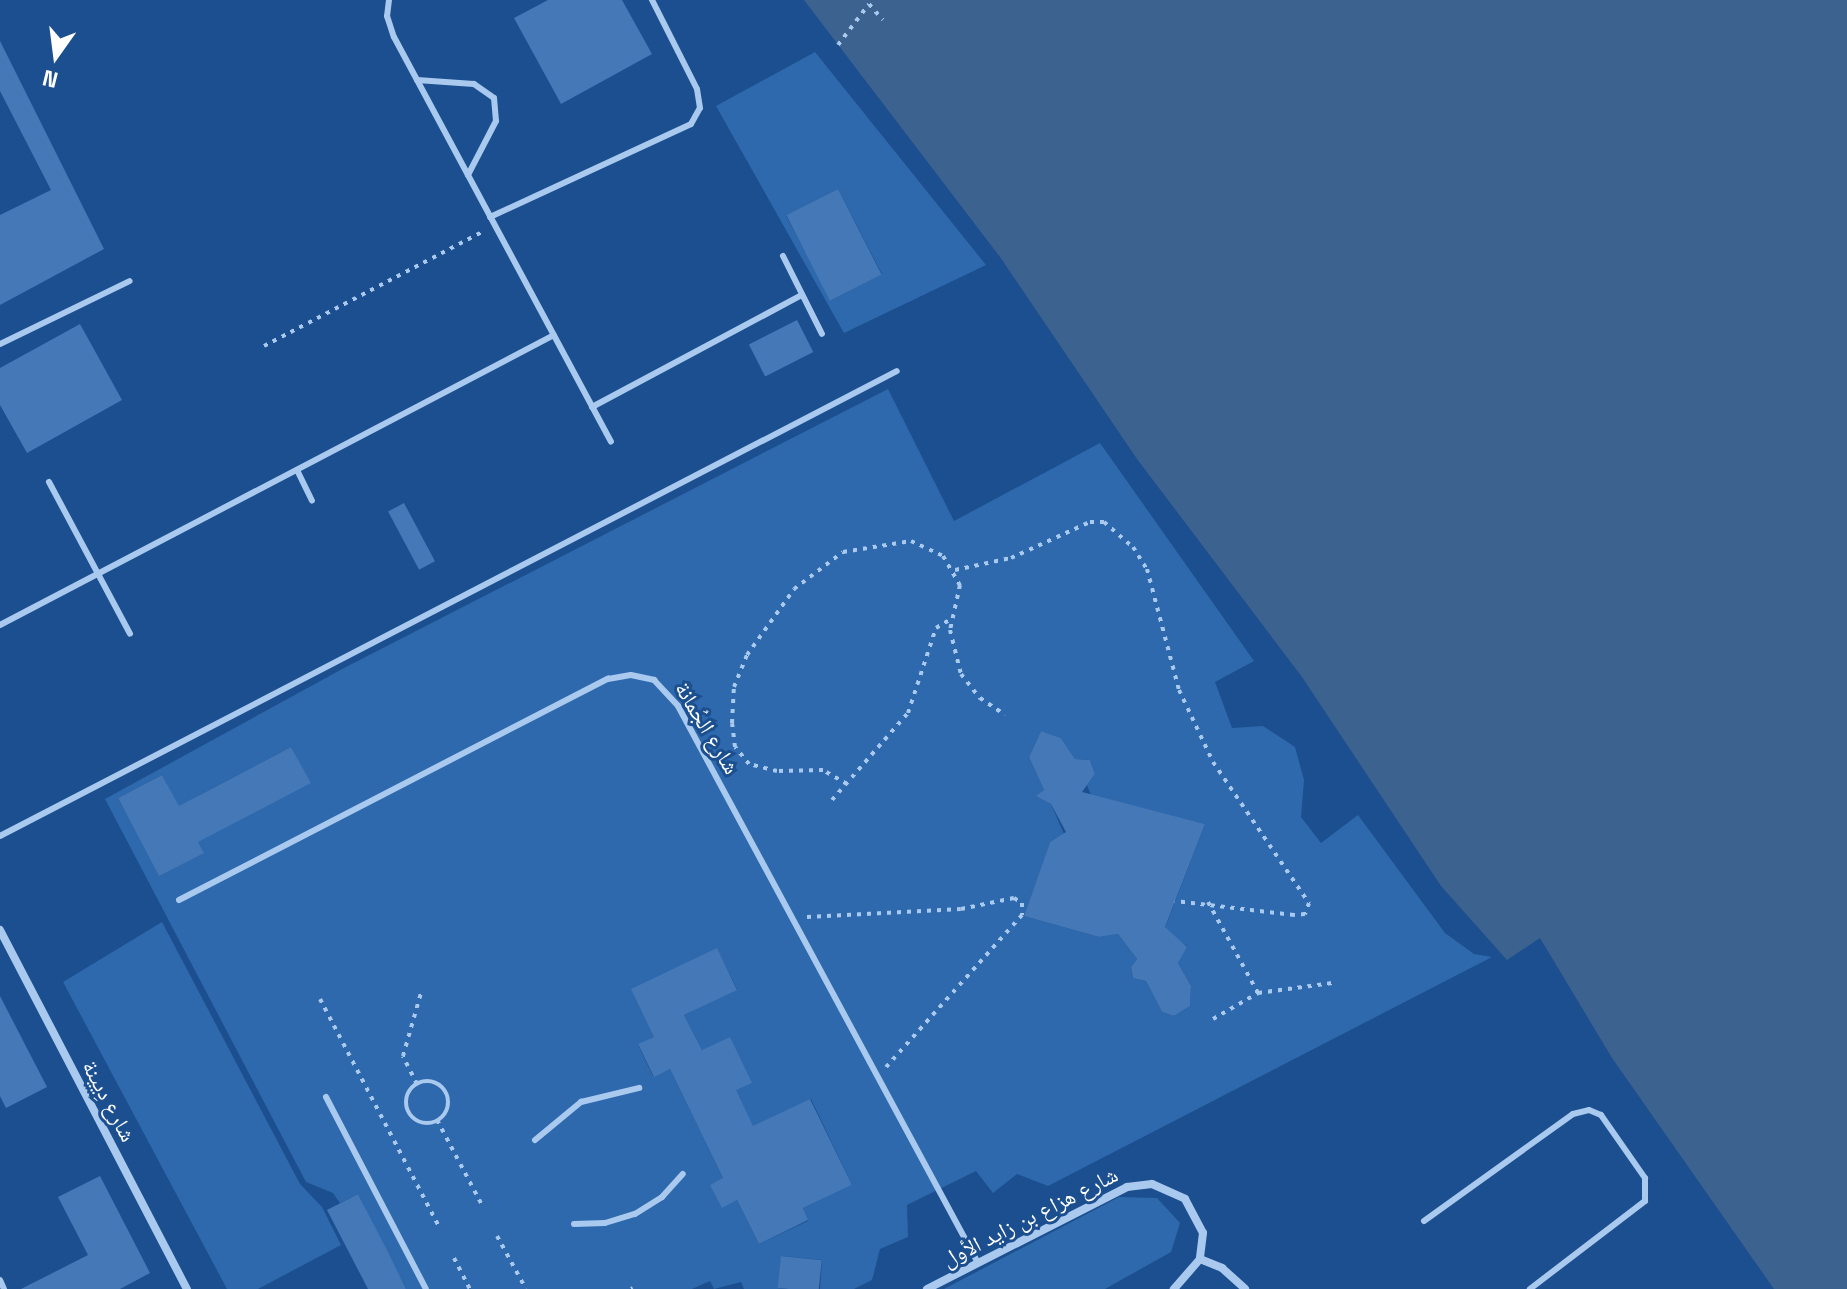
<!DOCTYPE html>
<html>
<head>
<meta charset="utf-8">
<style>
	body { margin:0 }
	#map { position:relative; width:1847px; height:1289px; overflow:hidden; background:#1b4f8f; font-family:"Space Grotesk","Noto Naskh Arabic",sans-serif }
	div>[style] { position:absolute }
	.green>* { inset:0; background:#2e69ad }
	.water>* { inset:0; background:#3c6290 }
	.building>* { inset:0; background:#4478b7; transform-origin:0 0 }
	.path>* { height:4px; margin-top:-2px; transform-origin:0; background:repeating-linear-gradient(90deg,#a9c9ee 0 4px,transparent 0 10px) }
	.path>.ring { margin:-2px; padding:0; box-sizing:content-box; background:none; border:4px solid #a9c9ee; border-radius:50% }
	.lane>* { height:6px; margin:-3px; padding:0 3px; transform-origin:3px; border-radius:3px; background:#a9c9ee }
	.street>* { height:8px; margin:-4px; padding:0 4px; transform-origin:4px; border-radius:4px; background:#a9c9ee }
	span { translate:-50% -50%; white-space:nowrap; text-align:center; line-height:1.15; -webkit-text-stroke:6px #1b4f8f; paint-order:stroke }
	.street-label { font-size:22px; color:#fff }
	.north { position:absolute; left:16px; top:16px; width:80px; height:80px; -webkit-text-stroke:6px #1b4f8f; paint-order:stroke; rotate:194deg; font-size:22px; font-weight:700; line-height:32px; text-align:center; color:#fff }
	.north::after { content:''; display:block; margin:auto; width:28px; height:36px; background:#fff; clip-path:polygon(50% 0,100% 100%,50% 72%,0 100%) }
</style>
</head>
<body>
<div id="map">
	<div class="green">
		<i style="clip-path:polygon(evenodd,815px 52px,986px 265px,844px 333px,716px 106px,815px 52px,838px 189px,882px 274px,831px 300px,786px 216px,838px 189px)"></i>
		<i style="clip-path:polygon(evenodd,888px 389px,954px 521px,1100px 443px,1254px 661px,1215px 682px,1232px 728px,1263px 726px,1295px 747px,1304px 780px,1301px 817px,1321px 843px,1358px 815px,1445px 933px,1474px 954px,1492px 957px,1048px 1186px,1017px 1174px,993px 1193px,976px 1171px,907px 1205px,908px 1237px,880px 1249px,872px 1280px,854px 1289px,820px 1289px,822px 1260px,782px 1256px,778px 1288px,789px 1289px,744px 1289px,741px 1282px,714px 1289px,710px 1281px,692px 1289px,406px 1289px,358px 1194px,340px 1203px,333px 1193px,306px 1182px,105px 799px,344px 668px,888px 389px,1041px 731px,1061px 738px,1075px 759px,1090px 760px,1095px 774px,1087px 785px,1091px 795px,1205px 824px,1163px 933px,1187px 946px,1178px 963px,1191px 986px,1190px 1006px,1174px 1016px,1162px 1012px,1146px 981px,1133px 978px,1131px 967px,1137px 959px,1118px 934px,1099px 937px,1024px 916px,1050px 842px,1064px 834px,1051px 804px,1037px 796px,1044px 790px,1029px 757px,1041px 731px,888px 389px,291px 747px,310px 782px,198px 796px,291px 747px,888px 389px,162px 775px,203px 852px,159px 875px,118px 798px,162px 775px,888px 389px,717px 949px,737px 989px,684px 1015px,702px 1050px,757px 1134px,775px 1116px,811px 1099px,852px 1185px,803px 1208px,808px 1221px,759px 1244px,737px 1200px,722px 1207px,723px 1178px,670px 1069px,653px 1076px,638px 1045px,654px 1037px,717px 949px)"></i>
		<i style="clip-path:polygon(162px 922px,300px 1184px,322px 1207px,341px 1245px,258px 1289px,227px 1289px,63px 982px)"></i>
		<i style="clip-path:polygon(1119px 1197px,1157px 1198px,1180px 1223px,1171px 1252px,1105px 1289px,944px 1289px)"></i>
	</div>
	<div class="water">
		<i style="clip-path:polygon(804px 0,1847px 0,1847px 1289px,1774px 1289px,1612px 1058px,1540px 938px,1507px 960px,1441px 886px,1302px 677px,1137px 459px,1000px 257px)"></i>
	</div>
	<div class="building">
		<i style="clip-path:polygon(548px 0,622px 0,652px 54px,561px 104px,514px 18px)"></i>
		<i style="clip-path:polygon(0 41px,104px 249px,0 305px,0 215px,51px 190px,0 91px)"></i>
		<i style="left:838px;top:189px;width:96px;height:58px;rotate:63deg"></i>
		<i style="left:797px;top:320px;width:36px;height:54px;rotate:63deg"></i>
		<i style="clip-path:polygon(80px 324px,122px 400px,27px 453px,0 405px,0 368px)"></i>
		<i style="left:404px;top:503px;width:66px;height:18px;rotate:62deg"></i>
		<i style="clip-path:polygon(1041px 731px,1061px 738px,1075px 759px,1090px 760px,1095px 774px,1082px 792px,1205px 824px,1165px 927px,1187px 947px,1178px 963px,1191px 986px,1190px 1006px,1174px 1016px,1162px 1012px,1146px 981px,1133px 978px,1131px 967px,1137px 959px,1118px 934px,1099px 937px,1024px 916px,1050px 842px,1066px 832px,1051px 804px,1036px 796px,1044px 790px,1029px 757px)"></i>
		<i style="clip-path:polygon(291px 747px,311px 783px,198px 842px,204px 853px,159px 876px,118px 798px,162px 775px,179px 806px)"></i>
		<i style="clip-path:polygon(717px 948px,737px 990px,684px 1015px,702px 1050px,730px 1037px,752px 1083px,736px 1090px,753px 1126px,810px 1099px,852px 1185px,803px 1208px,808px 1220px,759px 1244px,737px 1200px,722px 1208px,710px 1185px,723px 1178px,670px 1069px,654px 1077px,638px 1044px,654px 1037px,631px 989px)"></i>
		<i style="clip-path:polygon(0 996px,47px 1087px,6px 1108px,0 1096px)"></i>
		<i style="clip-path:polygon(100px 1176px,150px 1273px,120px 1289px,21px 1289px,88px 1255px,58px 1197px)"></i>
		<i style="clip-path:polygon(358px 1194px,388px 1252px,406px 1289px,368px 1289px,327px 1210px)"></i>
		<i style="left:781px;top:1256px;width:41px;height:32px;rotate:6deg"></i>
	</div>
	<div class="path">
		<i style="left:838px;top:45px;width:51px;rotate:-52.9deg"></i>
		<i style="left:869px;top:4px;width:21px;rotate:49deg"></i>
		<i style="left:264px;top:346px;width:246px;rotate:-27.6deg"></i>
		<i style="left:955px;top:570px;width:57px;rotate:-12.1deg"></i>
		<i style="left:1011px;top:558px;width:87px;rotate:-24.5deg"></i>
		<i style="left:1090px;top:522px;width:14px"></i>
		<i style="left:1104px;top:522px;width:38px;rotate:41deg"></i>
		<i style="left:1133px;top:547px;width:26px;rotate:58deg"></i>
		<i style="left:1147px;top:569px;width:125px;rotate:75.2deg"></i>
		<i style="left:1179px;top:690px;width:80px;rotate:64.7deg"></i>
		<i style="left:1213px;top:762px;width:171px;rotate:55.8deg"></i>
		<i style="left:1309px;top:903px;width:12px;rotate:110deg"></i>
		<i style="left:1305px;top:914px;width:11px;rotate:175deg"></i>
		<i style="left:1294px;top:915px;width:120px;rotate:-173.3deg"></i>
		<i style="left:847px;top:784px;width:28px;rotate:-150deg"></i>
		<i style="left:823px;top:770px;width:46px;rotate:178.8deg"></i>
		<i style="left:777px;top:771px;width:29px;rotate:-166deg"></i>
		<i style="left:749px;top:764px;width:22px;rotate:-129deg"></i>
		<i style="left:735px;top:747px;width:24px;rotate:-97deg"></i>
		<i style="left:732px;top:723px;width:36px;rotate:-87deg"></i>
		<i style="left:734px;top:687px;width:35px;rotate:-68deg"></i>
		<i style="left:747px;top:655px;width:81px;rotate:-54.5deg"></i>
		<i style="left:794px;top:589px;width:61px;rotate:-37.1deg"></i>
		<i style="left:843px;top:552px;width:69px;rotate:-9.2deg"></i>
		<i style="left:911px;top:541px;width:35px;rotate:25deg"></i>
		<i style="left:943px;top:556px;width:34px;rotate:60deg"></i>
		<i style="left:960px;top:585px;width:46px;rotate:102.5deg"></i>
		<i style="left:950px;top:630px;width:45px;rotate:76deg"></i>
		<i style="left:961px;top:674px;width:31px;rotate:52deg"></i>
		<i style="left:980px;top:698px;width:30px;rotate:34deg"></i>
		<i style="left:832px;top:800px;width:116px;rotate:-48.9deg"></i>
		<i style="left:908px;top:713px;width:89px;rotate:-71.8deg"></i>
		<i style="left:936px;top:628px;width:17px;rotate:-31deg"></i>
		<i style="left:1208px;top:902px;width:104px;rotate:61.2deg"></i>
		<i style="left:807px;top:917px;width:154px;rotate:-3deg"></i>
		<i style="left:961px;top:909px;width:54px;rotate:-11.7deg"></i>
		<i style="left:1014px;top:898px;width:9px;rotate:32deg"></i>
		<i style="left:1022px;top:903px;width:12px;rotate:90deg"></i>
		<i style="left:1022px;top:915px;width:204px;rotate:131.8deg"></i>
		<i style="left:320px;top:999px;width:255px;rotate:62.4deg"></i>
		<i style="left:1213px;top:1019px;width:52px;rotate:-30deg"></i>
		<i style="left:1258px;top:993px;width:75px;rotate:-7.7deg"></i>
		<i class="ring" style="left:406px;top:1081px;width:38px;height:38px"></i>
		<i style="left:417px;top:1084px;width:31px;rotate:-117deg"></i>
		<i style="left:403px;top:1056px;width:66px;rotate:-74.1deg"></i>
		<i style="left:437px;top:1120px;width:94px;rotate:62.1deg"></i>
		<i style="left:497px;top:1236px;width:60px;rotate:61.3deg"></i>
		<i style="left:454px;top:1258px;width:35px;rotate:63deg"></i>
		<i style="left:631px;top:1289px;width:2px;rotate:-27deg"></i>
	</div>
	<div class="lane">
		<i style="left:389px;top:0;width:16px;rotate:97deg"></i>
		<i style="left:387px;top:16px;width:22px;rotate:72deg"></i>
		<i style="left:394px;top:37px;width:459px;rotate:61.8deg"></i>
		<i style="left:417px;top:80px;width:57px;rotate:4deg"></i>
		<i style="left:474px;top:84px;width:24px;rotate:35deg"></i>
		<i style="left:494px;top:98px;width:23px;rotate:85deg"></i>
		<i style="left:496px;top:121px;width:61px;rotate:117.4deg"></i>
		<i style="left:490px;top:217px;width:221px;rotate:-24.8deg"></i>
		<i style="left:691px;top:124px;width:18px;rotate:-61deg"></i>
		<i style="left:700px;top:108px;width:19px;rotate:-99deg"></i>
		<i style="left:697px;top:89px;width:100px;rotate:-116.8deg"></i>
		<i style="left:783px;top:256px;width:87px;rotate:63.4deg"></i>
		<i style="left:0;top:344px;width:144px;rotate:-25.9deg"></i>
		<i style="left:592px;top:407px;width:238px;rotate:-28.1deg"></i>
		<i style="left:297px;top:470px;width:34px;rotate:64deg"></i>
		<i style="left:49px;top:482px;width:172px;rotate:61.9deg"></i>
		<i style="left:0;top:625px;width:625px;rotate:-27.63deg"></i>
		<i style="left:0;top:836px;width:1010px;rotate:-27.4deg"></i>
		<i style="left:179px;top:900px;width:483px;rotate:-27.3deg"></i>
		<i style="left:608px;top:679px;width:23px;rotate:-10deg"></i>
		<i style="left:631px;top:675px;width:24px;rotate:12deg"></i>
		<i style="left:654px;top:680px;width:35px;rotate:47deg"></i>
		<i style="left:678px;top:706px;width:633px;rotate:61.69deg"></i>
		<i style="left:326px;top:1097px;width:216px;rotate:62.5deg"></i>
		<i style="left:535px;top:1140px;width:60px;rotate:-39.6deg"></i>
		<i style="left:581px;top:1102px;width:60px;rotate:-13.6deg"></i>
		<i style="left:1424px;top:1221px;width:183px;rotate:-35.7deg"></i>
		<i style="left:1573px;top:1114px;width:16px;rotate:-14deg"></i>
		<i style="left:1589px;top:1110px;width:13px;rotate:23deg"></i>
		<i style="left:1601px;top:1115px;width:77px;rotate:55.1deg"></i>
		<i style="left:1645px;top:1178px;width:23px;rotate:90deg"></i>
		<i style="left:1645px;top:1201px;width:145px;rotate:142.6deg"></i>
		<i style="left:574px;top:1224px;width:31px;rotate:-2deg"></i>
		<i style="left:605px;top:1223px;width:31px;rotate:-17deg"></i>
		<i style="left:635px;top:1214px;width:32px;rotate:-32deg"></i>
		<i style="left:662px;top:1197px;width:31px;rotate:-48deg"></i>
		<i style="left:0;top:1280px;width:10px;rotate:66deg"></i>
	</div>
	<div class="street">
		<i style="left:0;top:930px;width:405px;rotate:62.5deg"></i>
		<i style="left:1200px;top:1259px;width:24px;rotate:22deg"></i>
		<i style="left:1222px;top:1268px;width:31px;rotate:42deg"></i>
		<i style="left:927px;top:1289px;width:225px;rotate:-27deg"></i>
		<i style="left:1127px;top:1187px;width:25px;rotate:-7deg"></i>
		<i style="left:1152px;top:1184px;width:36px;rotate:24deg"></i>
		<i style="left:1185px;top:1199px;width:38px;rotate:62deg"></i>
		<i style="left:1203px;top:1233px;width:26px;rotate:97deg"></i>
		<i style="left:1200px;top:1259px;width:40px;rotate:131deg"></i>
	</div>
	<div class="street-label">
		<span style="left:707px;top:728px;rotate:59deg">شارع الجُمانة</span>
		<span style="left:109px;top:1101px;rotate:62deg">شارع دِيينة</span>
		<span style="left:1030px;top:1217px;rotate:-27deg">شارع هزاع بن زايد الأول</span>
	</div>
	<div class="north">N</div>
</div>
</body>
</html>
